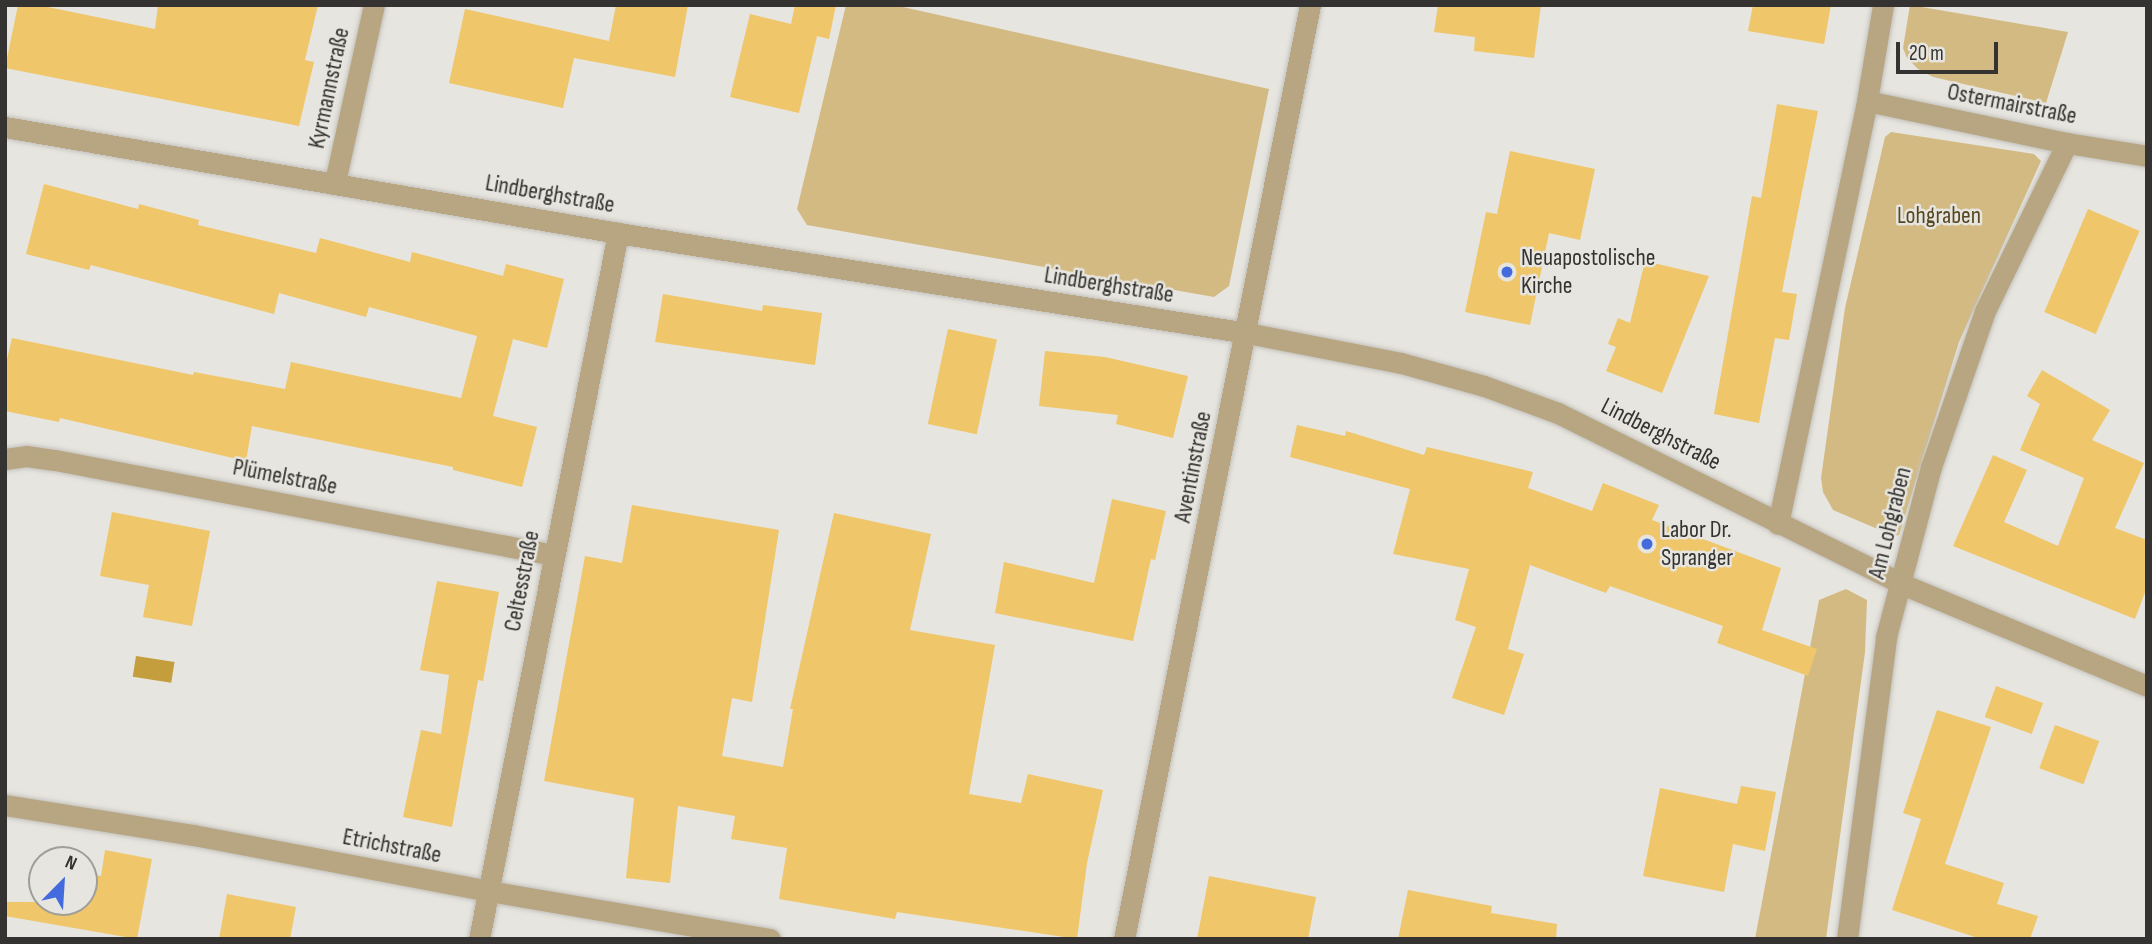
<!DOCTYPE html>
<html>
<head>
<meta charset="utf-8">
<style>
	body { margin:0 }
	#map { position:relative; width:2152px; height:944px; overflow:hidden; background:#e7e5df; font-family:"Sofia Sans Condensed",sans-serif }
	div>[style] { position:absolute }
	.green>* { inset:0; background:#d3ba82 }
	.water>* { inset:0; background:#c49d3d; transform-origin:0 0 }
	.building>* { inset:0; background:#efc66a; transform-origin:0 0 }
	.roads { filter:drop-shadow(0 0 2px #c3c1bc) drop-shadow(0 0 2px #c3c1bc) }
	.minor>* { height:21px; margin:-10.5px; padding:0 10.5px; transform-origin:10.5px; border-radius:10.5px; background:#b7a681 }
	.dots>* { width:19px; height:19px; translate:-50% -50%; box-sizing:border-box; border:4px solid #e7e5df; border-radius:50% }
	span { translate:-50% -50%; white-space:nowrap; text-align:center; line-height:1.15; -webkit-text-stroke:5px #e7e5df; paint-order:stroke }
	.street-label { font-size:24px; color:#343331 }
	.park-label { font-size:24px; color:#574720 }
	.poi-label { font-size:24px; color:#343331 }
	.left { translate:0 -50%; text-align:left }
	.frame { position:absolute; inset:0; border:7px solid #343331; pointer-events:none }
	.north { position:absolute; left:28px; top:846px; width:70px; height:70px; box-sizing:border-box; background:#e7e5df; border:2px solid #9f9e99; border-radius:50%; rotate:24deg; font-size:19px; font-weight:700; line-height:28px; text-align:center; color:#343331 }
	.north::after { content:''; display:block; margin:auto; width:24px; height:32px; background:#436bdd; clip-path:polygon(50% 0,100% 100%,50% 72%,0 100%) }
	.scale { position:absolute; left:1896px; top:42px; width:102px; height:32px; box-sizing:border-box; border:4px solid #343331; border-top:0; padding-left:9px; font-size:21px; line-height:24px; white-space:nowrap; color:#343331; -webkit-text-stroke:5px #e7e5df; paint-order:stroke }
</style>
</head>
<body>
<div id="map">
	<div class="green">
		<i style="clip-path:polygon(846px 5px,894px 5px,1269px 89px,1229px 286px,1214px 297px,807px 225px,797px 209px)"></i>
		<i style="clip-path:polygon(1910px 5px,2068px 32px,2046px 103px,1933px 77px,1918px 69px,1907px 58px,1903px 48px)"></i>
		<i style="clip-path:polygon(1891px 132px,2034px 154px,2041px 161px,1959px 342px,1899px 535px,1894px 536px,1833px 510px,1823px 492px,1821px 478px,1845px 308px,1885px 137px)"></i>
		<i style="clip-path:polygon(1846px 589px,1867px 600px,1865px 652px,1826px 939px,1755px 939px,1819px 600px)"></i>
	</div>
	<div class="water">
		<i style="left:136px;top:656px;width:39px;height:21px;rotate:9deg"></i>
	</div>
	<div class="building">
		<i style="clip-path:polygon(18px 5px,38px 5px,155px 29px,158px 5px,318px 5px,305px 60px,314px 62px,299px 126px,5px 68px)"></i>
		<i style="clip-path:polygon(616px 5px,688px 5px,675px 77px,574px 58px,563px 108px,449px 83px,465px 9px,609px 41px)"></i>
		<i style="clip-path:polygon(795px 5px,836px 5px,829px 39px,817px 36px,799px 113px,730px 97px,750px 14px,791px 24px)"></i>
		<i style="clip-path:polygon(1438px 5px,1541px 5px,1534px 58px,1474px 51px,1475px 37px,1434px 32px)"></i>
		<i style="clip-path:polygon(1753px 5px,1831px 5px,1824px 44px,1748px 31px)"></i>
		<i style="clip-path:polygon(1777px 104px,1818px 111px,1782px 292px,1797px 294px,1789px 340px,1775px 338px,1759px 423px,1714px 414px,1752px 196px,1761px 198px)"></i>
		<i style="clip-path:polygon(1510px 151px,1595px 169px,1580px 240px,1549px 233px,1530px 325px,1465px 312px,1486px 212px,1497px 214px)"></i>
		<i style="clip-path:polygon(44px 184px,138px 209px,139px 204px,199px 220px,198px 225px,316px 253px,320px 238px,410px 262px,412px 252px,503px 276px,506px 264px,564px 279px,547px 348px,513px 339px,493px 416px,537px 427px,522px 487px,453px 470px,453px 467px,252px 426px,246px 461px,60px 418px,59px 422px,5px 411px,5px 368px,12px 338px,193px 375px,194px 372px,285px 389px,291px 362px,461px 398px,477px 336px,369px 307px,366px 317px,279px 293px,274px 314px,91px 265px,89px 270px,26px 254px)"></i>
		<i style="left:2088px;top:209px;width:56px;height:112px;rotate:23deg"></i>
		<i style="clip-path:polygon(1645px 261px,1709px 276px,1662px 393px,1606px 371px,1616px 347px,1608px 344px,1618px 318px,1630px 323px)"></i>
		<i style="clip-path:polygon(663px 294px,762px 311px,763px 305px,822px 313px,815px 365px,655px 342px)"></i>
		<i style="left:948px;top:329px;width:50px;height:97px;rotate:12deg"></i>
		<i style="clip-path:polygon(1045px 351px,1105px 357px,1188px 376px,1173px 438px,1116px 424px,1118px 415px,1039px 406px)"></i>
		<i style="clip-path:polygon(2042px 370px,2110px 410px,2092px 440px,2144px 463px,2115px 528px,2147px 540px,2147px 587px,2135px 619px,1953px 546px,1993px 455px,2027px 470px,2004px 522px,2058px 546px,2084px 478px,2020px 450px,2040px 404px,2027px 396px)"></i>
		<i style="clip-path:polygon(1297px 425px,1345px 436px,1346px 431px,1424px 455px,1427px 447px,1533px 472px,1528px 488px,1592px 511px,1603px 483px,1659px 505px,1652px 520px,1781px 568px,1762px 630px,1817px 649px,1808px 676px,1717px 643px,1723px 626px,1610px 586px,1606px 593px,1530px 565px,1508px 649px,1524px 654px,1504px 715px,1452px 698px,1476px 627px,1455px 620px,1469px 569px,1393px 554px,1410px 489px,1290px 457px)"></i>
		<i style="clip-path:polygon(1112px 499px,1166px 511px,1155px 560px,1151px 559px,1133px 641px,995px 613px,1004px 562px,1094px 583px)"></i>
		<i style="clip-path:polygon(632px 505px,779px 530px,752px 702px,732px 698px,722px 756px,783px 767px,793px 709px,790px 709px,834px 513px,931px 534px,910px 630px,995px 645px,969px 794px,1021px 803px,1028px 774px,1103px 790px,1087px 863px,1077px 939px,897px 912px,895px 919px,779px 899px,787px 848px,731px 839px,735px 816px,678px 806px,670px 883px,626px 878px,634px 798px,544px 781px,585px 556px,622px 563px)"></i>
		<i style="clip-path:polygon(112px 512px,210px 531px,192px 626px,143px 617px,149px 585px,100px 576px)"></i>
		<i style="clip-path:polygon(437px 581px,499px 592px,483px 681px,478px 680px,452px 827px,403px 817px,421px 730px,441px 734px,449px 675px,420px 670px)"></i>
		<i style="left:1996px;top:686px;width:50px;height:33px;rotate:20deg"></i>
		<i style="clip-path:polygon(1937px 710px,1991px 727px,1945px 864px,2004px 883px,1997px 904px,2038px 916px,2030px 939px,1981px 939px,1892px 910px,1921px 819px,1903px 813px)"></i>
		<i style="left:2055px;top:725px;width:47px;height:46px;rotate:20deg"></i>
		<i style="clip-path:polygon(1741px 786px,1776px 792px,1765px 851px,1733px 844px,1724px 892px,1643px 876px,1660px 788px,1737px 804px)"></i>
		<i style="clip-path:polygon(105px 850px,152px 859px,137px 939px,5px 916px,5px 902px,84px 902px,84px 873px,101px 876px)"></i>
		<i style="clip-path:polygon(1209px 876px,1316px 897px,1308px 939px,1197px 939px)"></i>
		<i style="clip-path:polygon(1408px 890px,1492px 906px,1491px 913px,1557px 924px,1556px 939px,1398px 939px)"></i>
		<i style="clip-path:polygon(227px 894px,296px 907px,290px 939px,219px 939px)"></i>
	</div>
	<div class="roads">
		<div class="minor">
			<i style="left:1867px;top:101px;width:204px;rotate:11.9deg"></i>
			<i style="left:2067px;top:143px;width:81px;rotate:9.2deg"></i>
			<i style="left:5px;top:127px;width:622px;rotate:9.81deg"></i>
			<i style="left:618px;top:233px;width:637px;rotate:9.03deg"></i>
			<i style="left:1247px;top:333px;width:157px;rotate:11deg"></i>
			<i style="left:1401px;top:363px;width:86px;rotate:15.5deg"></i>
			<i style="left:1484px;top:386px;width:79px;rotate:20deg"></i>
			<i style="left:1558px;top:413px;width:384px;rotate:26.4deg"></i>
			<i style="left:1902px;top:584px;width:265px;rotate:22.6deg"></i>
			<i style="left:335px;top:182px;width:181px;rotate:-77.6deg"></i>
			<i style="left:5px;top:459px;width:21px;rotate:-8deg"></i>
			<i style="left:26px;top:456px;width:29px;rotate:8deg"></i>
			<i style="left:55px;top:460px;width:508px;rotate:10.78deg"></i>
			<i style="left:1778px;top:524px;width:432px;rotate:-78.1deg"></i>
			<i style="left:1867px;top:101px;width:97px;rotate:-80.5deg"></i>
			<i style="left:5px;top:805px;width:190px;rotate:9.1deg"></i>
			<i style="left:193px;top:835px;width:301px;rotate:10.7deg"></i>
			<i style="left:489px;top:891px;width:285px;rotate:9.7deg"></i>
			<i style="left:479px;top:939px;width:720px;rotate:-78.86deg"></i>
			<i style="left:1124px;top:939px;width:952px;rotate:-78.74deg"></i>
			<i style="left:1847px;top:939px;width:305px;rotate:-82.6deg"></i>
			<i style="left:1886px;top:637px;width:176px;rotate:-75.2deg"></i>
			<i style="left:1931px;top:467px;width:165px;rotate:-70.9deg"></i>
			<i style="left:1985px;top:311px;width:187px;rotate:-64deg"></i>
		</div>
	</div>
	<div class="dots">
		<i style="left:1507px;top:272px;background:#436bdd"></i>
		<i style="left:1647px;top:544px;background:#436bdd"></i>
	</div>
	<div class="street-label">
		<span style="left:329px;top:88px;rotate:-78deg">Kyrmannstraße</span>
		<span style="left:2012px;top:104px;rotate:11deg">Ostermairstraße</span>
		<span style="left:550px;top:194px;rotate:10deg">Lindberghstraße</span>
		<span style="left:1109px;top:285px;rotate:9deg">Lindberghstraße</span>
		<span style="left:1661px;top:434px;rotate:27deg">Lindberghstraße</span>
		<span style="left:1193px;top:467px;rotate:-79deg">Aventinstraße</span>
		<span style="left:285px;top:477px;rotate:11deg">Plümelstraße</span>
		<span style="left:1890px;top:523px;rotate:-76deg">Am Lohgraben</span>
		<span style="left:522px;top:581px;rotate:-79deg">Celtesstraße</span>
		<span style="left:392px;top:846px;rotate:11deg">Etrichstraße</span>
	</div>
	<div class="park-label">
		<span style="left:1939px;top:216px">Lohgraben</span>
	</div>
	<div class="poi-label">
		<span class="left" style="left:1521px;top:272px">Neuapostolische<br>Kirche</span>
		<span class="left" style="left:1661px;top:544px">Labor Dr.<br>Spranger</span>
	</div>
	<div class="frame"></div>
	<div class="north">N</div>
	<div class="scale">20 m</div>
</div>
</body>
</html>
